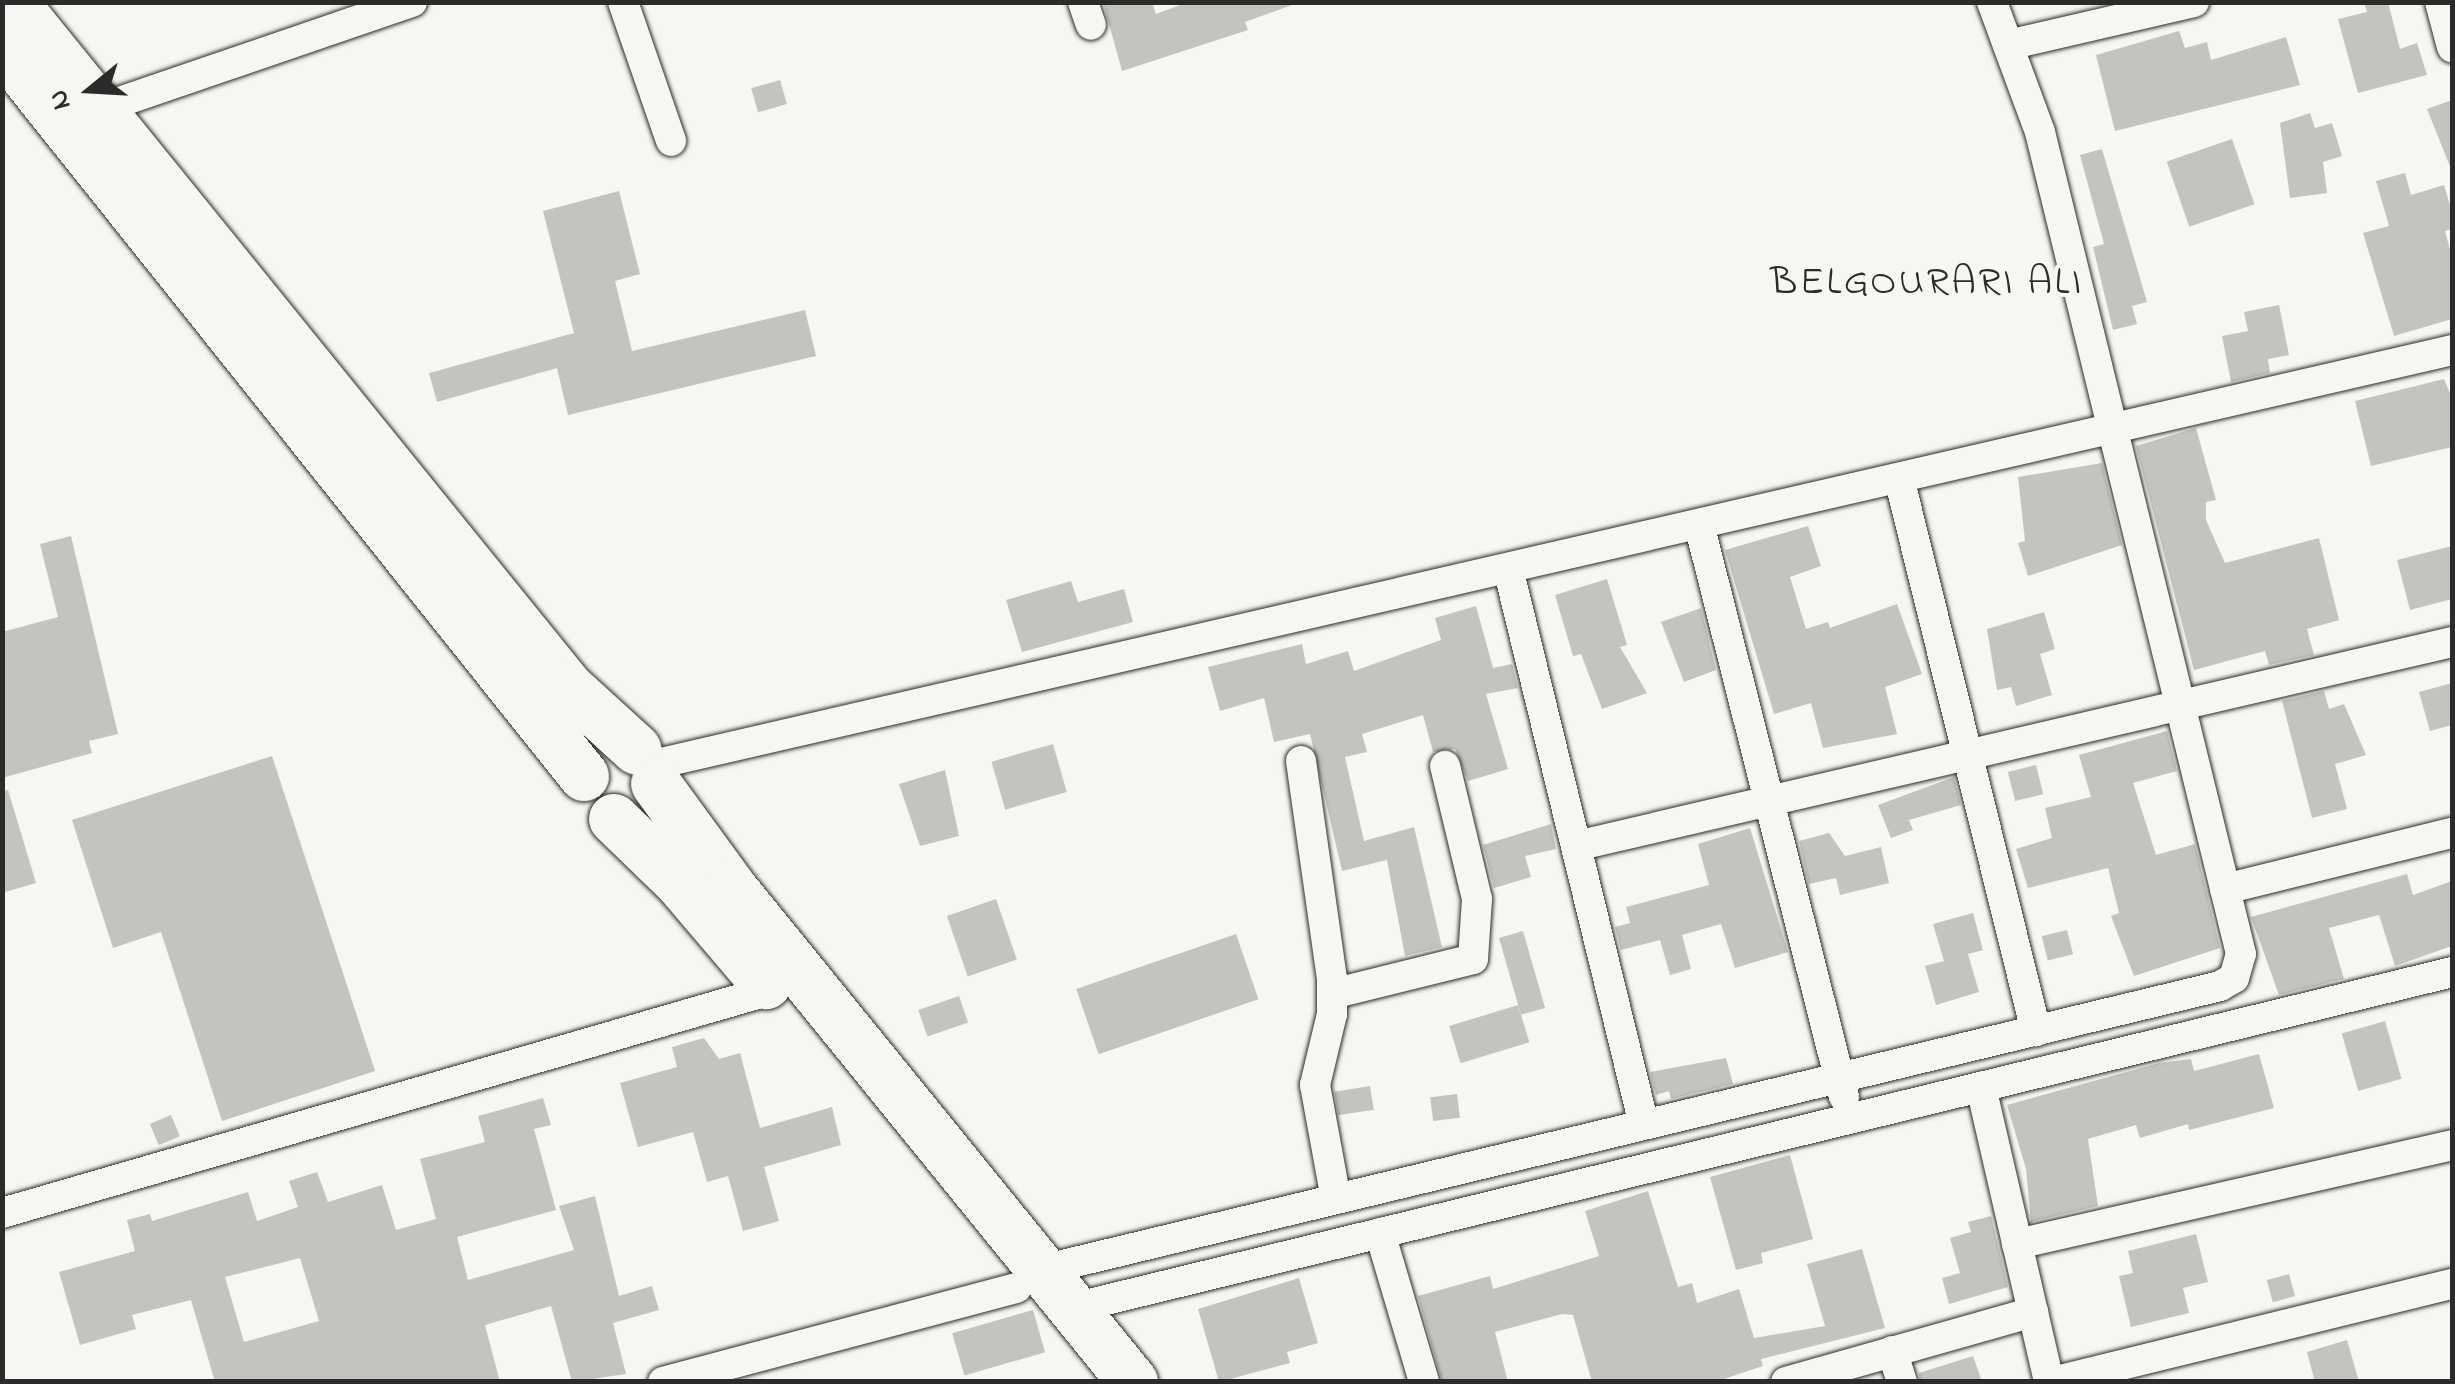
<!DOCTYPE html>
<html>
<head>
<meta charset="utf-8">
<style>
	body { margin:0 }
	#map { position:relative; width:2455px; height:1384px; overflow:hidden; background:#f6f6f2; font-family:"Indie Flower",sans-serif }
	div>[style] { position:absolute }
	.building>* { inset:0; background:#c3c3c0; transform-origin:0 0 }
	.roads { filter:drop-shadow(0 0 2px #2b2b2b) drop-shadow(0 0 2px #2b2b2b) }
	.minor>* { height:30px; margin:-15px; padding:0 15px; transform-origin:15px; border-radius:15px; background:#f6f6f2 }
	.trunk>* { height:50px; margin:-25px; padding:0 25px; transform-origin:25px; border-radius:25px; background:#f6f6f2 }
	span { translate:-50% -50%; white-space:nowrap; text-align:center; line-height:1.15; -webkit-text-stroke:8px #f6f6f2; paint-order:stroke }
	.quarter-label { font-size:40px; color:#2b2b2b; letter-spacing:2.5px }
	.frame { position:absolute; inset:0; border:5px solid #2b2b2b; pointer-events:none }
	.north { position:absolute; left:40px; top:40px; width:100px; height:100px; -webkit-text-stroke:8px #f6f6f2; paint-order:stroke; rotate:252deg; font-size:28px; font-weight:700; line-height:40px; text-align:center; color:#2b2b2b }
	.north::after { content:''; display:block; margin:auto; width:35px; height:45px; background:#2b2b2b; clip-path:polygon(50% 0,100% 100%,50% 72%,0 100%) }
</style>
</head>
<body>
<div id="map">
	<div class="building">
		<i style="clip-path:polygon(1103px 2px,1152px 2px,1156px 14px,1188px 2px,1292px 5px,1245px 22px,1248px 30px,1122px 71px)"></i>
		<i style="clip-path:polygon(2364px 2px,2388px 2px,2400px 49px,2417px 43px,2427px 75px,2358px 93px,2338px 19px,2367px 12px)"></i>
		<i style="clip-path:polygon(2179px 31px,2185px 48px,2207px 42px,2211px 60px,2286px 37px,2300px 85px,2115px 131px,2096px 55px)"></i>
		<i style="left:780px;top:80px;width:25px;height:30px;rotate:74deg"></i>
		<i style="clip-path:polygon(2452px 100px,2452px 169px,2451px 169px,2427px 109px)"></i>
		<i style="clip-path:polygon(2310px 113px,2315px 128px,2332px 123px,2342px 156px,2323px 162px,2327px 193px,2290px 198px,2280px 123px)"></i>
		<i style="left:2232px;top:139px;width:69px;height:69px;rotate:71deg"></i>
		<i style="clip-path:polygon(2102px 149px,2147px 302px,2132px 306px,2137px 324px,2113px 330px,2093px 247px,2104px 244px,2080px 155px)"></i>
		<i style="clip-path:polygon(2405px 173px,2411px 195px,2444px 185px,2452px 212px,2452px 229px,2445px 231px,2452px 257px,2452px 319px,2394px 336px,2363px 233px,2389px 226px,2376px 181px)"></i>
		<i style="clip-path:polygon(619px 191px,640px 274px,615px 281px,632px 351px,805px 310px,816px 356px,568px 415px,557px 368px,437px 402px,429px 373px,574px 333px,543px 211px)"></i>
		<i style="clip-path:polygon(2279px 305px,2289px 355px,2268px 359px,2270px 373px,2231px 382px,2222px 336px,2248px 331px,2244px 312px)"></i>
		<i style="clip-path:polygon(2444px 379px,2452px 398px,2452px 447px,2371px 466px,2355px 401px)"></i>
		<i style="clip-path:polygon(2196px 428px,2216px 500px,2206px 502px,2206px 520px,2225px 563px,2319px 538px,2339px 620px,2307px 629px,2314px 655px,2269px 665px,2265px 651px,2194px 670px,2136px 446px)"></i>
		<i style="clip-path:polygon(2102px 463px,2122px 545px,2028px 576px,2018px 543px,2025px 541px,2018px 477px)"></i>
		<i style="clip-path:polygon(1808px 526px,1821px 566px,1790px 577px,1806px 629px,1828px 622px,1830px 628px,1897px 604px,1922px 674px,1885px 687px,1897px 734px,1823px 748px,1811px 703px,1774px 714px,1725px 550px)"></i>
		<i style="clip-path:polygon(71px 536px,118px 734px,89px 741px,92px 753px,2px 778px,2px 632px,58px 617px,40px 544px)"></i>
		<i style="clip-path:polygon(2452px 546px,2452px 599px,2410px 610px,2397px 560px)"></i>
		<i style="clip-path:polygon(1607px 579px,1627px 645px,1620px 647px,1647px 693px,1602px 709px,1581px 654px,1573px 656px,1555px 595px)"></i>
		<i style="clip-path:polygon(1071px 581px,1078px 602px,1124px 589px,1133px 622px,1022px 652px,1006px 600px)"></i>
		<i style="clip-path:polygon(1476px 606px,1493px 668px,1512px 664px,1518px 688px,1486px 694px,1508px 769px,1468px 781px,1455px 749px,1433px 752px,1423px 715px,1362px 734px,1367px 752px,1345px 757px,1364px 841px,1414px 827px,1442px 947px,1405px 956px,1387px 860px,1342px 871px,1310px 734px,1274px 742px,1264px 698px,1220px 711px,1208px 667px,1302px 644px,1306px 664px,1348px 651px,1354px 671px,1441px 640px,1435px 618px)"></i>
		<i style="clip-path:polygon(1701px 608px,1716px 670px,1684px 682px,1661px 622px)"></i>
		<i style="clip-path:polygon(2044px 612px,2055px 649px,2040px 654px,2052px 695px,2016px 706px,2011px 687px,1997px 690px,1987px 629px)"></i>
		<i style="clip-path:polygon(2452px 683px,2452px 725px,2430px 731px,2419px 692px)"></i>
		<i style="clip-path:polygon(2324px 691px,2329px 709px,2344px 704px,2366px 755px,2335px 764px,2347px 809px,2312px 818px,2282px 701px)"></i>
		<i style="clip-path:polygon(2167px 731px,2177px 771px,2133px 783px,2156px 855px,2195px 844px,2220px 948px,2134px 976px,2111px 916px,2119px 913px,2108px 868px,2028px 888px,2016px 849px,2052px 838px,2045px 808px,2091px 797px,2079px 755px)"></i>
		<i style="left:1053px;top:744px;width:50px;height:64px;rotate:74deg"></i>
		<i style="clip-path:polygon(272px 756px,375px 1071px,222px 1121px,161px 932px,113px 948px,72px 820px)"></i>
		<i style="left:2036px;top:765px;width:30px;height:29px;rotate:76deg"></i>
		<i style="clip-path:polygon(945px 770px,959px 836px,920px 846px,899px 784px)"></i>
		<i style="clip-path:polygon(1954px 777px,1961px 805px,1909px 820px,1913px 830px,1891px 838px,1878px 805px)"></i>
		<i style="clip-path:polygon(8px 790px,36px 883px,2px 893px,2px 791px)"></i>
		<i style="clip-path:polygon(1551px 824px,1556px 849px,1525px 856px,1531px 877px,1494px 888px,1483px 845px)"></i>
		<i style="clip-path:polygon(1750px 828px,1788px 952px,1735px 968px,1721px 924px,1682px 935px,1691px 969px,1670px 975px,1660px 940px,1621px 950px,1615px 927px,1630px 923px,1626px 907px,1709px 885px,1698px 844px)"></i>
		<i style="clip-path:polygon(1829px 833px,1845px 856px,1881px 847px,1889px 883px,1840px 895px,1836px 878px,1809px 884px,1799px 841px)"></i>
		<i style="clip-path:polygon(2407px 874px,2413px 895px,2452px 881px,2452px 946px,2395px 966px,2379px 915px,2329px 928px,2344px 979px,2279px 995px,2251px 917px)"></i>
		<i style="left:996px;top:899px;width:64px;height:52px;rotate:71deg"></i>
		<i style="clip-path:polygon(1973px 913px,1983px 950px,1968px 954px,1979px 992px,1936px 1005px,1925px 966px,1944px 961px,1933px 924px)"></i>
		<i style="left:2067px;top:930px;width:25px;height:26px;rotate:76deg"></i>
		<i style="left:1523px;top:931px;width:80px;height:25px;rotate:74deg"></i>
		<i style="left:1236px;top:934px;width:69px;height:169px;rotate:71deg"></i>
		<i style="left:959px;top:996px;width:28px;height:43px;rotate:71deg"></i>
		<i style="left:1518px;top:1005px;width:39px;height:72px;rotate:73deg"></i>
		<i style="left:2385px;top:1021px;width:60px;height:45px;rotate:74deg"></i>
		<i style="clip-path:polygon(704px 1038px,719px 1059px,740px 1053px,760px 1128px,832px 1107px,841px 1145px,764px 1167px,779px 1221px,743px 1231px,728px 1176px,707px 1182px,693px 1132px,638px 1147px,620px 1083px,677px 1067px,672px 1047px)"></i>
		<i style="clip-path:polygon(2259px 1054px,2274px 1108px,2189px 1130px,2188px 1124px,2140px 1138px,2136px 1125px,2088px 1139px,2098px 1206px,2031px 1222px,2026px 1169px,2007px 1105px,2159px 1063px,2191px 1059px,2194px 1071px)"></i>
		<i style="clip-path:polygon(1726px 1058px,1733px 1084px,1671px 1099px,1669px 1091px,1656px 1095px,1650px 1072px)"></i>
		<i style="left:1370px;top:1086px;width:24px;height:36px;rotate:81deg"></i>
		<i style="left:1457px;top:1094px;width:24px;height:27px;rotate:83deg"></i>
		<i style="clip-path:polygon(evenodd,543px 1098px,551px 1125px,534px 1129px,556px 1210px,457px 1237px,468px 1280px,574px 1250px,559px 1206px,595px 1196px,619px 1296px,652px 1286px,659px 1310px,613px 1323px,626px 1374px,572px 1382px,551px 1306px,485px 1325px,500px 1382px,215px 1382px,191px 1300px,132px 1315px,136px 1329px,80px 1345px,59px 1272px,135px 1251px,127px 1220px,150px 1214px,152px 1221px,248px 1192px,257px 1221px,298px 1207px,289px 1181px,317px 1172px,328px 1202px,382px 1185px,396px 1230px,436px 1219px,420px 1159px,485px 1142px,478px 1116px,543px 1098px,300px 1258px,319px 1321px,244px 1342px,225px 1277px,300px 1258px)"></i>
		<i style="left:171px;top:1115px;width:23px;height:23px;rotate:67deg"></i>
		<i style="clip-path:polygon(1790px 1155px,1813px 1239px,1761px 1253px,1763px 1263px,1736px 1270px,1710px 1177px)"></i>
		<i style="clip-path:polygon(1648px 1191px,1678px 1287px,1692px 1283px,1697px 1303px,1739px 1289px,1754px 1338px,1825px 1326px,1807px 1264px,1862px 1249px,1885px 1328px,1761px 1359px,1763px 1366px,1715px 1382px,1592px 1382px,1573px 1315px,1562px 1314px,1495px 1332px,1508px 1382px,1442px 1382px,1418px 1296px,1490px 1276px,1493px 1289px,1599px 1256px,1585px 1211px)"></i>
		<i style="clip-path:polygon(1991px 1216px,2008px 1287px,1949px 1304px,1942px 1278px,1960px 1273px,1950px 1238px,1971px 1232px,1968px 1222px)"></i>
		<i style="clip-path:polygon(2196px 1234px,2208px 1282px,2183px 1288px,2189px 1313px,2131px 1327px,2119px 1276px,2133px 1273px,2128px 1251px)"></i>
		<i style="left:2289px;top:1274px;width:23px;height:23px;rotate:75deg"></i>
		<i style="clip-path:polygon(1299px 1278px,1318px 1343px,1287px 1352px,1290px 1363px,1219px 1382px,1198px 1309px)"></i>
		<i style="left:1033px;top:1310px;width:44px;height:84px;rotate:74deg"></i>
		<i style="clip-path:polygon(2347px 1340px,2359px 1382px,2315px 1382px,2307px 1352px)"></i>
		<i style="clip-path:polygon(1973px 1356px,1982px 1382px,1920px 1382px,1919px 1373px)"></i>
	</div>
	<div class="roads">
		<div class="minor">
			<i style="left:623px;top:2px;width:147px;rotate:70.9deg"></i>
			<i style="left:1083px;top:2px;width:24px;rotate:71deg"></i>
			<i style="left:2440px;top:2px;width:47px;rotate:75.1deg"></i>
			<i style="left:2008px;top:45px;width:191px;rotate:-13deg"></i>
			<i style="left:99px;top:109px;width:331px;rotate:-18.9deg"></i>
			<i style="left:1899px;top:478px;width:570px;rotate:76.09deg"></i>
			<i style="left:1699px;top:524px;width:591px;rotate:75.8deg"></i>
			<i style="left:1508px;top:568px;width:573px;rotate:76.28deg"></i>
			<i style="left:1301px;top:761px;width:219px;rotate:81.9deg"></i>
			<i style="left:1332px;top:978px;width:36px;rotate:90deg"></i>
			<i style="left:1332px;top:1014px;width:73px;rotate:103.5deg"></i>
			<i style="left:1315px;top:1085px;width:116px;rotate:79.6deg"></i>
			<i style="left:652px;top:765px;width:1847px;rotate:-12.98deg"></i>
			<i style="left:1576px;top:846px;width:899px;rotate:-13.11deg"></i>
			<i style="left:2225px;top:889px;width:234px;rotate:-13.9deg"></i>
			<i style="left:1332px;top:994px;width:145px;rotate:-13.9deg"></i>
			<i style="left:1473px;top:959px;width:60px;rotate:-86.2deg"></i>
			<i style="left:1477px;top:899px;width:137px;rotate:-103.5deg"></i>
			<i style="left:1981px;top:1087px;width:303px;rotate:77deg"></i>
			<i style="left:2px;top:1213px;width:801px;rotate:-16.17deg"></i>
			<i style="left:1380px;top:1233px;width:155px;rotate:73.5deg"></i>
			<i style="left:2017px;top:1244px;width:446px;rotate:-12.8deg"></i>
			<i style="left:1042px;top:1270px;width:1212px;rotate:-13.55deg"></i>
			<i style="left:2220px;top:986px;width:16px;rotate:-30deg"></i>
			<i style="left:2234px;top:978px;width:25px;rotate:-74deg"></i>
			<i style="left:2241px;top:954px;width:846px;rotate:-103.74deg"></i>
			<i style="left:2040px;top:132px;width:139px;rotate:-110.3deg"></i>
			<i style="left:1073px;top:1308px;width:1419px;rotate:-13.69deg"></i>
			<i style="left:1892px;top:1351px;width:33px;rotate:72deg"></i>
			<i style="left:663px;top:1382px;width:366px;rotate:-14.9deg"></i>
			<i style="left:1786px;top:1382px;width:257px;rotate:-15.8deg"></i>
			<i style="left:2052px;top:1382px;width:412px;rotate:-13.8deg"></i>
		</div>
		<div class="trunk">
			<i style="left:13px;top:2px;width:882px;rotate:50.98deg"></i>
			<i style="left:568px;top:687px;width:93px;rotate:42.4deg"></i>
			<i style="left:2px;top:47px;width:933px;rotate:51.4deg"></i>
			<i style="left:656px;top:784px;width:127px;rotate:53.9deg"></i>
			<i style="left:731px;top:887px;width:638px;rotate:50.92deg"></i>
			<i style="left:614px;top:819px;width:92px;rotate:44.1deg"></i>
			<i style="left:680px;top:883px;width:133px;rotate:49.6deg"></i>
		</div>
	</div>
	<div class="quarter-label">
		<span style="left:1927px;top:284px">BELGOURARI ALI</span>
	</div>
	<div class="frame"></div>
	<div class="north">N</div>
</div>
</body>
</html>
